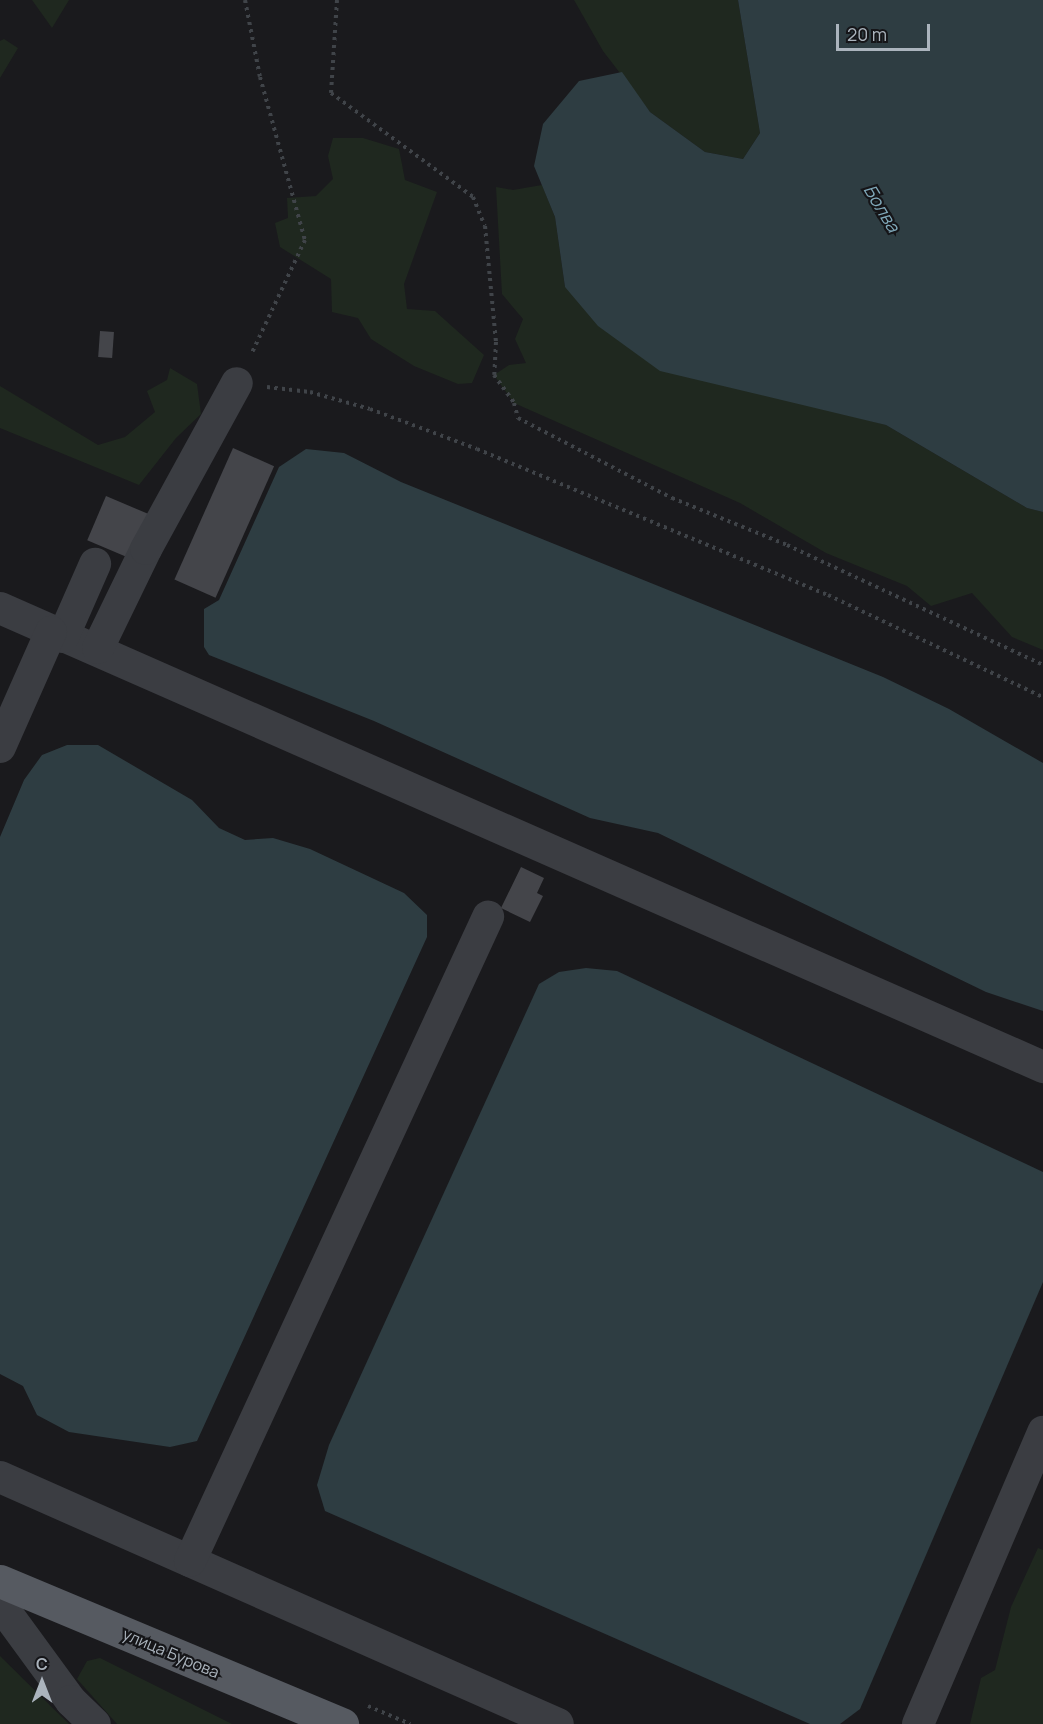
<!DOCTYPE html>
<html>
<head>
<meta charset="utf-8">
<style>
	body { margin:0 }
	#map { position:relative; width:1043px; height:1724px; overflow:hidden; background:#1a1a1d; font-family:Manrope,sans-serif }
	div>[style] { position:absolute }
	.green>* { inset:0; background:#1f281f }
	.water>* { inset:0; background:#2e3d42 }
	.building>* { inset:0; background:#44454a; transform-origin:0 0 }
	.path>* { height:4px; margin-top:-2px; transform-origin:0; background:repeating-linear-gradient(90deg,#404449 0 3px,transparent 0 7.5px) }
	.minor>* { height:32px; margin:-16px; padding:0 16px; transform-origin:16px; border-radius:16px; background:#3b3d42 }
	.major>* { height:33px; margin:-16.5px; padding:0 16.5px; transform-origin:16.5px; border-radius:16.5px; background:#565a61 }
	span { translate:-50% -50%; white-space:nowrap; text-align:center; line-height:1.15; -webkit-text-stroke:4.5px #151518; paint-order:stroke }
	.street-label { font-size:16px; color:#abb4bd }
	.water-label { font-size:18px; color:#80a9ba; font-style:italic }
	.north { position:absolute; left:12px; top:1652px; width:60px; height:60px; -webkit-text-stroke:4px #151518; paint-order:stroke; rotate:0deg; font-size:16px; font-weight:700; line-height:24px; text-align:center; color:#abb4bd }
	.north::after { content:''; display:block; margin:auto; width:21px; height:27px; background:#abb4bd; clip-path:polygon(50% 0,100% 100%,50% 72%,0 100%) }
	.scale { position:absolute; left:836px; top:24px; width:94px; height:27px; box-sizing:border-box; border:3px solid #abb4bd; border-top:0; padding-left:8px; font-size:18px; line-height:21px; white-space:nowrap; color:#abb4bd; -webkit-text-stroke:4px #151518; paint-order:stroke }
</style>
</head>
<body>
<div id="map">
	<div class="green">
		<i style="clip-path:polygon(32px 0,69px 0,52px 28px)"></i>
		<i style="clip-path:polygon(574px 0,738px 0,760px 133px,743px 159px,705px 152px,650px 112px,603px 51px)"></i>
		<i style="clip-path:polygon(4px 39px,18px 48px,0 78px,0 41px)"></i>
		<i style="clip-path:polygon(333px 138px,363px 138px,399px 149px,405px 180px,437px 192px,404px 284px,407px 309px,435px 311px,484px 355px,472px 383px,458px 384px,414px 366px,371px 339px,358px 318px,332px 312px,331px 279px,280px 247px,275px 223px,288px 218px,287px 198px,316px 196px,333px 179px,328px 156px)"></i>
		<i style="clip-path:polygon(542px 185px,555px 217px,565px 287px,816px 406px,886px 425px,1027px 508px,1043px 512px,1043px 650px,1012px 637px,972px 593px,931px 606px,907px 586px,826px 553px,740px 503px,514px 403px,494px 375px,509px 365px,526px 363px,515px 339px,523px 319px,502px 294px,496px 187px,513px 190px)"></i>
		<i style="clip-path:polygon(170px 368px,197px 384px,201px 414px,176px 438px,139px 485px,0 428px,0 386px,98px 445px,125px 437px,155px 412px,147px 391px,167px 380px)"></i>
		<i style="clip-path:polygon(1038px 1548px,1043px 1550px,1043px 1724px,970px 1724px,981px 1678px,995px 1670px,1011px 1607px)"></i>
		<i style="clip-path:polygon(0 1656px,69px 1724px,0 1724px)"></i>
		<i style="clip-path:polygon(100px 1658px,232px 1724px,117px 1724px,77px 1679px,87px 1661px)"></i>
	</div>
	<div class="water">
		<i style="clip-path:polygon(738px 0,1043px 0,1043px 512px,1027px 508px,886px 425px,660px 371px,598px 326px,565px 287px,555px 217px,534px 166px,543px 124px,579px 81px,622px 72px,650px 112px,705px 152px,743px 159px,760px 133px)"></i>
		<i style="clip-path:polygon(306px 449px,344px 453px,401px 482px,883px 677px,949px 709px,1043px 763px,1043px 1011px,986px 992px,658px 833px,590px 818px,374px 721px,209px 655px,204px 647px,204px 609px,219px 600px,279px 467px)"></i>
		<i style="clip-path:polygon(67px 745px,98px 745px,192px 800px,219px 828px,245px 840px,273px 838px,310px 849px,404px 893px,427px 915px,427px 937px,197px 1441px,170px 1447px,69px 1432px,37px 1415px,23px 1386px,0 1374px,0 837px,24px 780px,42px 755px)"></i>
		<i style="clip-path:polygon(586px 968px,617px 971px,1043px 1172px,1043px 1282px,860px 1709px,840px 1724px,810px 1724px,325px 1511px,317px 1485px,329px 1445px,539px 984px,559px 972px)"></i>
	</div>
	<div class="building">
		<i style="left:100px;top:331px;width:14px;height:26px;rotate:4deg"></i>
		<i style="left:233px;top:448px;width:45px;height:144px;rotate:24deg"></i>
		<i style="left:106px;top:496px;width:50px;height:48px;rotate:23deg"></i>
		<i style="clip-path:polygon(521px 867px,544px 878px,537px 893px,543px 896px,530px 922px,501px 908px)"></i>
	</div>
	<div class="path">
		<i style="left:245px;top:0;width:78px;rotate:79deg"></i>
		<i style="left:260px;top:77px;width:169px;rotate:74.6deg"></i>
		<i style="left:305px;top:240px;width:127px;rotate:115.2deg"></i>
		<i style="left:337px;top:0;width:93px;rotate:93.7deg"></i>
		<i style="left:331px;top:93px;width:176px;rotate:36.2deg"></i>
		<i style="left:473px;top:197px;width:31px;rotate:68deg"></i>
		<i style="left:485px;top:226px;width:117px;rotate:84.6deg"></i>
		<i style="left:496px;top:342px;width:33px;rotate:93deg"></i>
		<i style="left:494px;top:375px;width:34px;rotate:54deg"></i>
		<i style="left:514px;top:403px;width:16px;rotate:75deg"></i>
		<i style="left:518px;top:418px;width:174px;rotate:27.5deg"></i>
		<i style="left:672px;top:498px;width:124px;rotate:22.2deg"></i>
		<i style="left:787px;top:545px;width:283px;rotate:25.1deg"></i>
		<i style="left:267px;top:387px;width:43px;rotate:6.6deg"></i>
		<i style="left:310px;top:392px;width:62px;rotate:15.8deg"></i>
		<i style="left:370px;top:409px;width:114px;rotate:20.5deg"></i>
		<i style="left:477px;top:449px;width:380px;rotate:22.6deg"></i>
		<i style="left:828px;top:595px;width:238px;rotate:25.4deg"></i>
		<i style="left:368px;top:1706px;width:46px;rotate:23.2deg"></i>
	</div>
	<div class="minor">
		<i style="left:0;top:608px;width:1140px;rotate:23.75deg"></i>
		<i style="left:63px;top:637px;width:80px;rotate:-66.3deg"></i>
		<i style="left:98px;top:648px;width:110px;rotate:-64.1deg"></i>
		<i style="left:146px;top:549px;width:189px;rotate:-61.3deg"></i>
		<i style="left:0;top:747px;width:126px;rotate:-66.1deg"></i>
		<i style="left:0;top:1477px;width:610px;rotate:23.88deg"></i>
		<i style="left:190px;top:1561px;width:710px;rotate:-65.17deg"></i>
		<i style="left:0;top:1604px;width:120px;rotate:53.8deg"></i>
		<i style="left:71px;top:1701px;width:33px;rotate:44deg"></i>
		<i style="left:918px;top:1724px;width:318px;rotate:-66.8deg"></i>
	</div>
	<div class="major">
		<i style="left:0;top:1581px;width:371px;rotate:22.7deg"></i>
	</div>
	<div class="street-label">
		<span style="left:171px;top:1653px;rotate:23deg">улица Бурова</span>
	</div>
	<div class="water-label">
		<span style="left:882px;top:208px;rotate:59deg">Болва</span>
	</div>
	<div class="north">С</div>
	<div class="scale">20 m</div>
</div>
</body>
</html>
